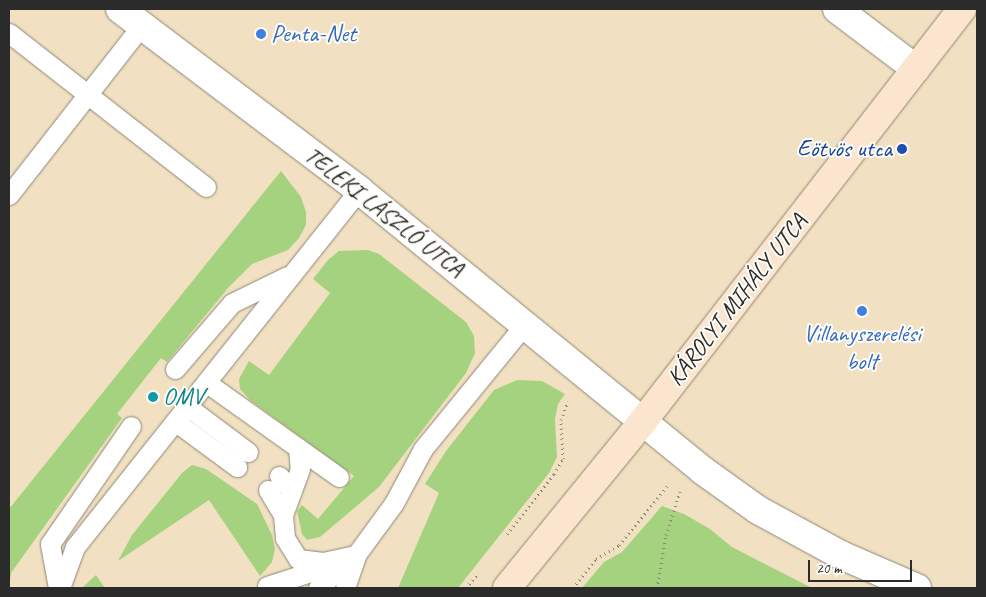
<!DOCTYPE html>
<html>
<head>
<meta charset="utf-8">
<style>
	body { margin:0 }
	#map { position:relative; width:986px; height:597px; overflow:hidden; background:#f1e1c2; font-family:Caveat,sans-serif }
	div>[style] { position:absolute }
	.green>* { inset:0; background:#a5d27f }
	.path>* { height:3px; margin-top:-1.5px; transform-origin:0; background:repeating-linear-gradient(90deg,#8e8676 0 1px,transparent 0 5px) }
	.roads { filter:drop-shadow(0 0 1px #8e8676) drop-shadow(0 0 1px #8e8676) }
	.lane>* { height:19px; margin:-9.5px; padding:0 9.5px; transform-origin:9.5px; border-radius:9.5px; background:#fff }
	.street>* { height:28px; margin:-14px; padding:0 14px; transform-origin:14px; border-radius:14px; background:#fff }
	.secondary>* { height:28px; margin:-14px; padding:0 14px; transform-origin:14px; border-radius:14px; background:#fbe5cf }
	.dots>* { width:14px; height:14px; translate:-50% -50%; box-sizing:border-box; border:2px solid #fdfcf7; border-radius:50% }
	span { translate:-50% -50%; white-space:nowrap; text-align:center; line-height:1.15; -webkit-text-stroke:4px #fdfcf7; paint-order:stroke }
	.shop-label { font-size:24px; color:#366cbe }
	.left { translate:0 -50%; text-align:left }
	.transit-label { font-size:24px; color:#164399 }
	.right { translate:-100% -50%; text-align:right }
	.street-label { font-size:24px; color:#2b2b2b }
	.culture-label { font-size:24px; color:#0d838f }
	.frame { position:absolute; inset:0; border:10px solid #2b2b2b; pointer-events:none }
	.scale { position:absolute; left:808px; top:560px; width:104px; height:22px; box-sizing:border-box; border:2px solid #2b2b2b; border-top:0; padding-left:6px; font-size:15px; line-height:18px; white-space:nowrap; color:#2b2b2b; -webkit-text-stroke:4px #fdfcf7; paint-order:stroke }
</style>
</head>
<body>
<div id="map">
	<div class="green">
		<i style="clip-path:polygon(281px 171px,301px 197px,306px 212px,306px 225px,299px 238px,288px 250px,252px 264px,228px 288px,167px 362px,161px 358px,117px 414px,122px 418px,11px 573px,9px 588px,9px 509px)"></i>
		<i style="clip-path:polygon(368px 250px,379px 254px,466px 322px,474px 336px,475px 353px,466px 373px,379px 487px,320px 537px,307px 540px,302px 534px,297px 511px,302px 505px,318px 519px,354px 476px,250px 400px,240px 389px,239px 379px,249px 361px,269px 375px,330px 293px,313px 279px,328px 260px,339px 251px)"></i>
		<i style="clip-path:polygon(517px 380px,542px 381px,565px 394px,558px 404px,555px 419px,557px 457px,549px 473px,458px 588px,398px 588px,439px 493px,425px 484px,446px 451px,494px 390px)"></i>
		<i style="clip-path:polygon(192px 465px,206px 469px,257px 504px,272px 535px,275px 549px,272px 562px,260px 576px,209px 500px,118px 561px,132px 535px,182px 473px)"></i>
		<i style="clip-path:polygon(662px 506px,684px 514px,710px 529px,732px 547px,812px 588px,582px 588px,604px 562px,622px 552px)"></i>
		<i style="clip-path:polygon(96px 575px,105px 588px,82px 588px,84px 586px)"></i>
	</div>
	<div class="path">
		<i style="left:507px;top:534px;width:76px;rotate:-51.9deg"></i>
		<i style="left:554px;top:474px;width:17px;rotate:-59deg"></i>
		<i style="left:563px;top:459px;width:39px;rotate:-93deg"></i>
		<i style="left:561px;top:420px;width:20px;rotate:-70deg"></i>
		<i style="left:466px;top:588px;width:17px;rotate:-50deg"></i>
		<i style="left:573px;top:588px;width:37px;rotate:-52deg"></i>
		<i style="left:596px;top:559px;width:27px;rotate:-31deg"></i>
		<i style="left:619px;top:545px;width:80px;rotate:-50.6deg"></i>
		<i style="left:657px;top:588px;width:54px;rotate:-80.4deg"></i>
		<i style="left:666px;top:535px;width:46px;rotate:-72.3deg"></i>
	</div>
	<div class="roads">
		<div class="lane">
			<i style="left:9px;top:33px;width:250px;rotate:38deg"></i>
			<i style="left:9px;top:195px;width:216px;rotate:-52deg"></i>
			<i style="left:175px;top:369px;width:87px;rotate:-49.2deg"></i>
			<i style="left:232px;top:303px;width:61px;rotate:-26.1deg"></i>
			<i style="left:207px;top:383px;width:162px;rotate:35.5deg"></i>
			<i style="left:188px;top:407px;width:75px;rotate:36.9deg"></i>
			<i style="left:176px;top:422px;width:76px;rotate:36.4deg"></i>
			<i style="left:298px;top:448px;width:21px;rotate:85deg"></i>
			<i style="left:300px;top:469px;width:49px;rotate:110.3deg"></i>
			<i style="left:283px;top:515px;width:23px;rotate:85deg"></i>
			<i style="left:285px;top:538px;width:25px;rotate:58deg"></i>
			<i style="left:298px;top:559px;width:25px;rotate:7deg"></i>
			<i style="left:323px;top:562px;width:33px;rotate:-12deg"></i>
			<i style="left:279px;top:476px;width:18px;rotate:49deg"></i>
			<i style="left:268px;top:490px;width:29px;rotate:59deg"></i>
			<i style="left:267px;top:586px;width:68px;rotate:-17.9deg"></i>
			<i style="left:58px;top:588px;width:45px;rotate:-100.3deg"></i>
			<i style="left:50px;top:544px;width:143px;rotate:-55.5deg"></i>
			<i style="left:60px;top:588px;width:44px;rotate:-69.9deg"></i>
			<i style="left:75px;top:547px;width:456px;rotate:-51.5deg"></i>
			<i style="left:318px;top:588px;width:50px;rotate:-41deg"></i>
			<i style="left:356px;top:555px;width:64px;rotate:-53.8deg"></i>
			<i style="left:394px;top:503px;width:61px;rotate:-61.8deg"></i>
			<i style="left:423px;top:449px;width:160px;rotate:-50.8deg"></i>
			<i style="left:345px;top:588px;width:34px;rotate:-71deg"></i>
		</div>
		<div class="street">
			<i style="left:120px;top:9px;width:300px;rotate:37.1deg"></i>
			<i style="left:359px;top:190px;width:443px;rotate:39.2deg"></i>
			<i style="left:702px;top:470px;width:69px;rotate:35.5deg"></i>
			<i style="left:758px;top:510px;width:94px;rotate:28.5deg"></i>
			<i style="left:841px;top:555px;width:83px;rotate:23.5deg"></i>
			<i style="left:837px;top:9px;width:99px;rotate:37.2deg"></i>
		</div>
		<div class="secondary">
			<i style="left:507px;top:588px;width:215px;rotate:-50.8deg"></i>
			<i style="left:643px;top:421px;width:521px;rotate:-52.25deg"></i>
		</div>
	</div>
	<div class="dots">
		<i style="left:261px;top:34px;background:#3f7fe0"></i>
		<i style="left:902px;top:149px;background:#1a4fb4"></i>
		<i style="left:862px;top:311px;background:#3f7fe0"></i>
		<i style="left:153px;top:397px;background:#0f9aa8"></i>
	</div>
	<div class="shop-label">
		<span class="left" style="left:271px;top:34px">Penta-Net</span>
		<span style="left:862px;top:348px">Villanyszerelési<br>bolt</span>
	</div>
	<div class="transit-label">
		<span class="right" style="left:892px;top:149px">Eötvös utca</span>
	</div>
	<div class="street-label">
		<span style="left:384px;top:212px;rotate:38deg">TELEKI LÁSZLÓ UTCA</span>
		<span style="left:737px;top:300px;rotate:-52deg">KÁROLYI MIHÁLY UTCA</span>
	</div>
	<div class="culture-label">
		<span class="left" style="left:163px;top:397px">OMV</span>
	</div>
	<div class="frame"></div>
	<div class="scale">20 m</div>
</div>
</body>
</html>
